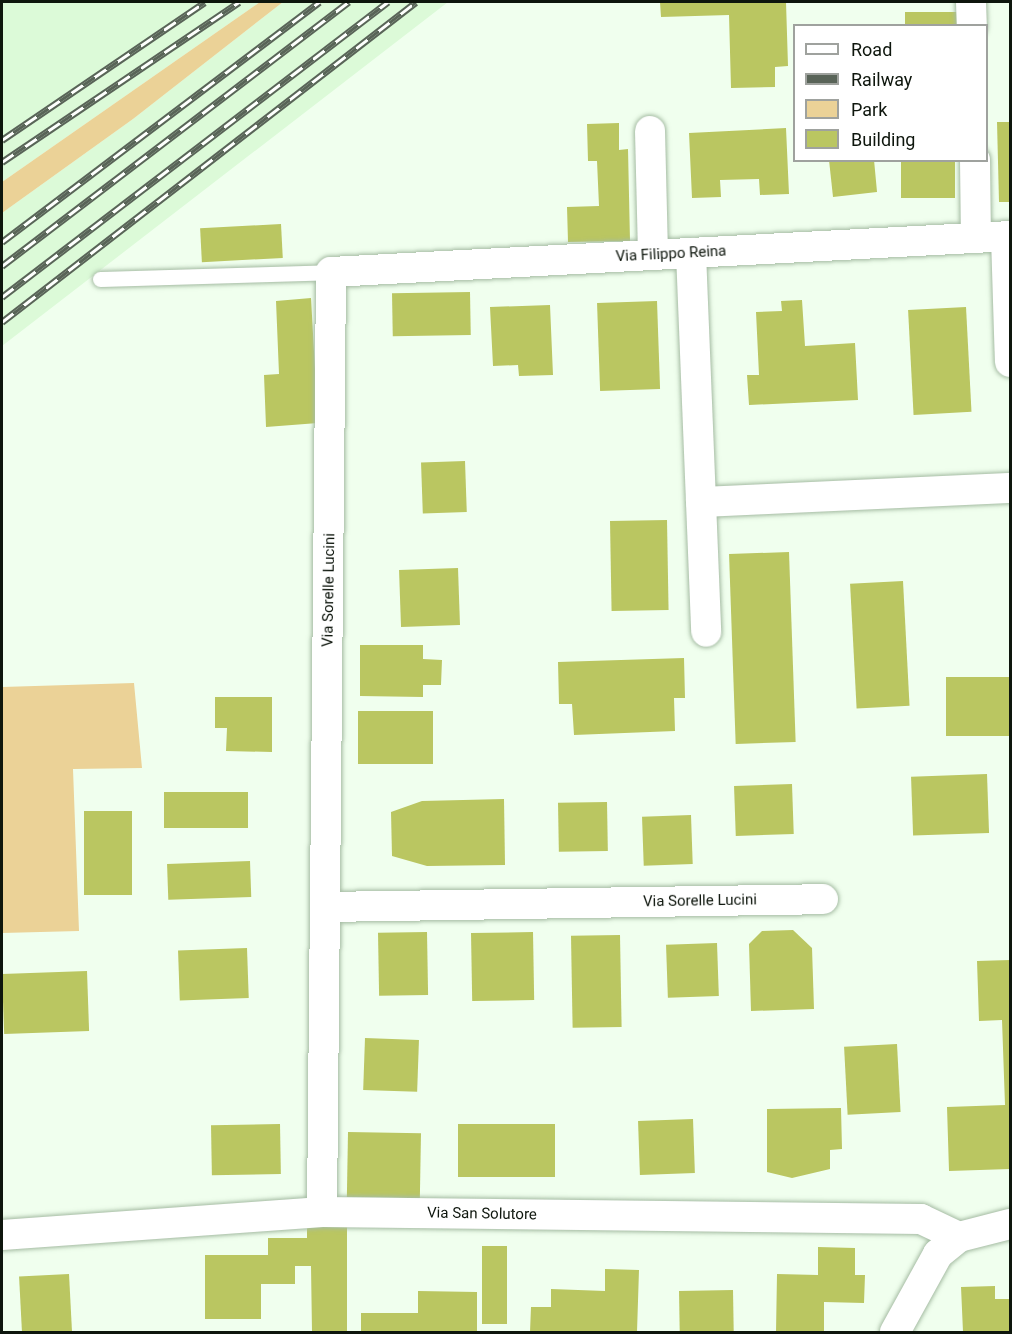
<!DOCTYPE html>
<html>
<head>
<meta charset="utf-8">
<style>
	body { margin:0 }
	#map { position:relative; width:1012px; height:1334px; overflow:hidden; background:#f0ffee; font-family:Roboto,sans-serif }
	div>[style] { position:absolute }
	.built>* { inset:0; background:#dcfad8 }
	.green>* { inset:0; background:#ebd297 }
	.building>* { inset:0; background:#bac661; transform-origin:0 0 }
	.roads { filter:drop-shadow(0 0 2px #a5bca3) drop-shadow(0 0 2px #a5bca3) }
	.lane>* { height:15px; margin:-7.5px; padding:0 7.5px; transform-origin:7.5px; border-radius:7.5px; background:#fff }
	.street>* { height:30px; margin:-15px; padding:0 15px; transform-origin:15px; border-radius:15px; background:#fff }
	.rail>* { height:7px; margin-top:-3.5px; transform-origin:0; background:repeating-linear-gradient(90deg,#fff 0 14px,#596458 0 28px); box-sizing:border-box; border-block:2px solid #596458 }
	span { translate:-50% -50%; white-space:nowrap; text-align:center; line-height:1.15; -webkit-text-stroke:4.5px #fff; paint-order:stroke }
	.street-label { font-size:15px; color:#0e160d }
	.frame { position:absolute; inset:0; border:3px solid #0e160d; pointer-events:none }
	.legend { position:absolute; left:793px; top:24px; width:195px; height:138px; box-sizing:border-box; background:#fff; border:2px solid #9fa29e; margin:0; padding:8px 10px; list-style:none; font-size:18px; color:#0e160d }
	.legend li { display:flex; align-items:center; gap:12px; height:30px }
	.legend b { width:30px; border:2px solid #9fa29e }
</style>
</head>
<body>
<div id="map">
	<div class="built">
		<i style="clip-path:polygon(2px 2px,260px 2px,2px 182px)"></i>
		<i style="clip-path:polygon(283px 2px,448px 2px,2px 346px,2px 213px,133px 119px)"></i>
	</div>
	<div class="green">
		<i style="clip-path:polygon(260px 2px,283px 2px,133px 119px,2px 213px,2px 182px)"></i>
		<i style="clip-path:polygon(134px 683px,142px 768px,73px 769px,79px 931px,2px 933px,2px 687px)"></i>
	</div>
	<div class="building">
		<i style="clip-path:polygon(660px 2px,786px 2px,788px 66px,775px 67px,775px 87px,731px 88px,729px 15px,661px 17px)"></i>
		<i style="left:959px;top:12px;width:14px;height:54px;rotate:90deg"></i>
		<i style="clip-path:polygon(997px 122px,1010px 122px,1010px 202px,999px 202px)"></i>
		<i style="clip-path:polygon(619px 123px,619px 150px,628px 149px,630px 241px,568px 242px,567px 207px,599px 206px,597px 161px,588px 161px,587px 124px)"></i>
		<i style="clip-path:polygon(786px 128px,789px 194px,760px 195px,759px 179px,720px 180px,721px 197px,692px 198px,689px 133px)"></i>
		<i style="clip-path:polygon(829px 160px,874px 160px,877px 192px,833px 197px)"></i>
		<i style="left:901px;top:160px;width:54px;height:38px"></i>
		<i style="left:281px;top:224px;width:34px;height:81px;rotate:87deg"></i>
		<i style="left:470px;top:292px;width:43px;height:78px;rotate:89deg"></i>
		<i style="clip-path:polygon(311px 298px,318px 423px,266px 427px,264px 375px,279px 374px,276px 301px)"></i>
		<i style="clip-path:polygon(802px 300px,805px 346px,855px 343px,858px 400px,749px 405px,747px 375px,759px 375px,756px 312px,782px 311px,781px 301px)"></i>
		<i style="left:657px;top:301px;width:88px;height:60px;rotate:88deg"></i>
		<i style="clip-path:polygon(550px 305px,553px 375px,519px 376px,518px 365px,493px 366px,490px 307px)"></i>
		<i style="left:966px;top:307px;width:105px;height:58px;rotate:87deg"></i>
		<i style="left:465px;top:461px;width:51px;height:44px;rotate:88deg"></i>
		<i style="left:667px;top:520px;width:90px;height:57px;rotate:89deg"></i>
		<i style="left:789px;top:552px;width:190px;height:60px;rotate:88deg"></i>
		<i style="left:458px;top:568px;width:57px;height:59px;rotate:88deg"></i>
		<i style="left:903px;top:581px;width:125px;height:53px;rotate:87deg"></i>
		<i style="clip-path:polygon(360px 645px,423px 645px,423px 659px,442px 660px,441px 685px,423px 685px,423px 697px,360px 696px)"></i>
		<i style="clip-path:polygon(684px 658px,685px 698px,674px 698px,675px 731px,574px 735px,572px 704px,559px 704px,558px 662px)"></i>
		<i style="left:1010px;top:677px;width:59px;height:64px;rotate:90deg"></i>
		<i style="clip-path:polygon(215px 697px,272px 697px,272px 752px,226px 751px,227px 728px,215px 728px)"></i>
		<i style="left:358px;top:711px;width:75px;height:53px"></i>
		<i style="left:987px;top:774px;width:59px;height:76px;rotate:88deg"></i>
		<i style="left:792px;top:784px;width:50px;height:58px;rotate:88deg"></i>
		<i style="left:248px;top:792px;width:36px;height:84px;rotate:90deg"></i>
		<i style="clip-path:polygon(504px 799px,505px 865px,427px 866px,392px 856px,391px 812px,422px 801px)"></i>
		<i style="left:607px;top:802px;width:49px;height:49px;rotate:89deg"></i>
		<i style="left:132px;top:811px;width:84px;height:48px;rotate:90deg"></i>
		<i style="left:691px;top:815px;width:49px;height:49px;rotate:88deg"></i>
		<i style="left:250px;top:861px;width:36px;height:83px;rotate:88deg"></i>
		<i style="clip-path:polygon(793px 930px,812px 948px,814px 1009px,751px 1011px,749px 944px,762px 931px)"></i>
		<i style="left:427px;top:932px;width:63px;height:49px;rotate:89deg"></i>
		<i style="left:533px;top:932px;width:68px;height:62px;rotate:89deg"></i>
		<i style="left:620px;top:935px;width:92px;height:49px;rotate:89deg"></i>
		<i style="left:717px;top:943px;width:53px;height:51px;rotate:88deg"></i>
		<i style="left:247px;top:948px;width:50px;height:69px;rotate:88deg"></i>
		<i style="clip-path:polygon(1010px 960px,1010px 1169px,949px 1171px,947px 1107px,1005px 1105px,1002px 1020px,979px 1021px,977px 961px)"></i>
		<i style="left:87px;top:971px;width:60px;height:85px;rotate:88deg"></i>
		<i style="left:365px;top:1038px;width:54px;height:52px;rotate:2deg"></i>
		<i style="left:897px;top:1044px;width:68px;height:53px;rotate:87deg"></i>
		<i style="clip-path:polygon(841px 1108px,842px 1149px,830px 1150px,830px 1169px,792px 1178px,767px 1172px,767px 1109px)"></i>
		<i style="left:693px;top:1119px;width:54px;height:55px;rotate:88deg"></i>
		<i style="left:280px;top:1124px;width:50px;height:69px;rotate:89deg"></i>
		<i style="left:555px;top:1124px;width:53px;height:97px;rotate:90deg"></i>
		<i style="left:348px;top:1132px;width:73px;height:65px;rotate:1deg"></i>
		<i style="clip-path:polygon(307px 1225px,347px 1225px,347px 1332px,312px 1332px,311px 1266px,295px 1266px,295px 1284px,261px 1284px,261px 1319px,205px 1319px,205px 1255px,268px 1255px,268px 1238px,307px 1238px)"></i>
		<i style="left:482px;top:1246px;width:25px;height:78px"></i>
		<i style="clip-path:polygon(818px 1247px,855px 1248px,855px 1275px,865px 1275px,864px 1303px,824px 1302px,824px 1332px,776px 1332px,777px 1274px,818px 1275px)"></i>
		<i style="clip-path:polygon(605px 1269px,639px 1270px,637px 1332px,530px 1332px,531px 1307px,551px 1307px,551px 1289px,605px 1291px)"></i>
		<i style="left:69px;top:1274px;width:58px;height:50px;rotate:87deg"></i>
		<i style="clip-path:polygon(995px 1286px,995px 1299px,1010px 1299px,1010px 1332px,963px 1332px,961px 1287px)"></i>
		<i style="left:733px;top:1290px;width:42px;height:54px;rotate:89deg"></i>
		<i style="clip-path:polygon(418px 1291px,477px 1292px,477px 1332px,361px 1332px,361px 1313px,418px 1313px)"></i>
	</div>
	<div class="roads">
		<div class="lane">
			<i style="left:100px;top:279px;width:231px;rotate:-1.7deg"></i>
		</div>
		<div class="street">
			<i style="left:971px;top:2px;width:24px;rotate:88deg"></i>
			<i style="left:650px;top:131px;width:124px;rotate:88.6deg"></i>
			<i style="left:975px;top:160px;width:78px;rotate:89.3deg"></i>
			<i style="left:1006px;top:237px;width:125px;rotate:88.2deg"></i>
			<i style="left:691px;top:253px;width:379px;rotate:87.7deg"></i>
			<i style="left:701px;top:502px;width:309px;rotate:-2.6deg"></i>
			<i style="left:325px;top:907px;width:498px;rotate:-0.9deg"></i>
			<i style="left:322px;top:1212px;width:940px;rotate:-89.45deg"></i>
			<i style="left:331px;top:272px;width:680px;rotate:-3.03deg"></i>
			<i style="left:2px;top:1235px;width:321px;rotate:-4.1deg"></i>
			<i style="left:322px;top:1212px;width:599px;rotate:0.67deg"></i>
			<i style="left:921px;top:1219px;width:42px;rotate:25.3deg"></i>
			<i style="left:895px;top:1332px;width:89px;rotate:-61.1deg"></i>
			<i style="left:938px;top:1254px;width:27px;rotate:-39deg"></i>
			<i style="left:959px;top:1237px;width:53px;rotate:-14.3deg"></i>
		</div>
	</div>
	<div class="rail">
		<i style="left:2px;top:140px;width:245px;rotate:-34.2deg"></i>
		<i style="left:2px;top:162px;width:286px;rotate:-34deg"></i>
		<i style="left:2px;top:242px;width:398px;rotate:-37.1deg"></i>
		<i style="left:2px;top:266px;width:436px;rotate:-37.3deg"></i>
		<i style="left:2px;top:297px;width:486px;rotate:-37.4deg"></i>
		<i style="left:2px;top:322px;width:523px;rotate:-37.7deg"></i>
	</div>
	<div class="street-label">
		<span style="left:671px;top:254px;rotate:-3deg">Via Filippo Reina</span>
		<span style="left:329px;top:590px;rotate:-89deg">Via Sorelle Lucini</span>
		<span style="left:700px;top:901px;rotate:-1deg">Via Sorelle Lucini</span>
		<span style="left:482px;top:1214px;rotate:1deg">Via San Solutore</span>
	</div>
	<div class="frame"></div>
	<ul class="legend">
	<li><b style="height:8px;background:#fff"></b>Road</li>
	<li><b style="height:8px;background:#596458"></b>Railway</li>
	<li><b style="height:16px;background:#ebd297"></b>Park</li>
	<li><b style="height:16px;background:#bac661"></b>Building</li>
	</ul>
</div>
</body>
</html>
